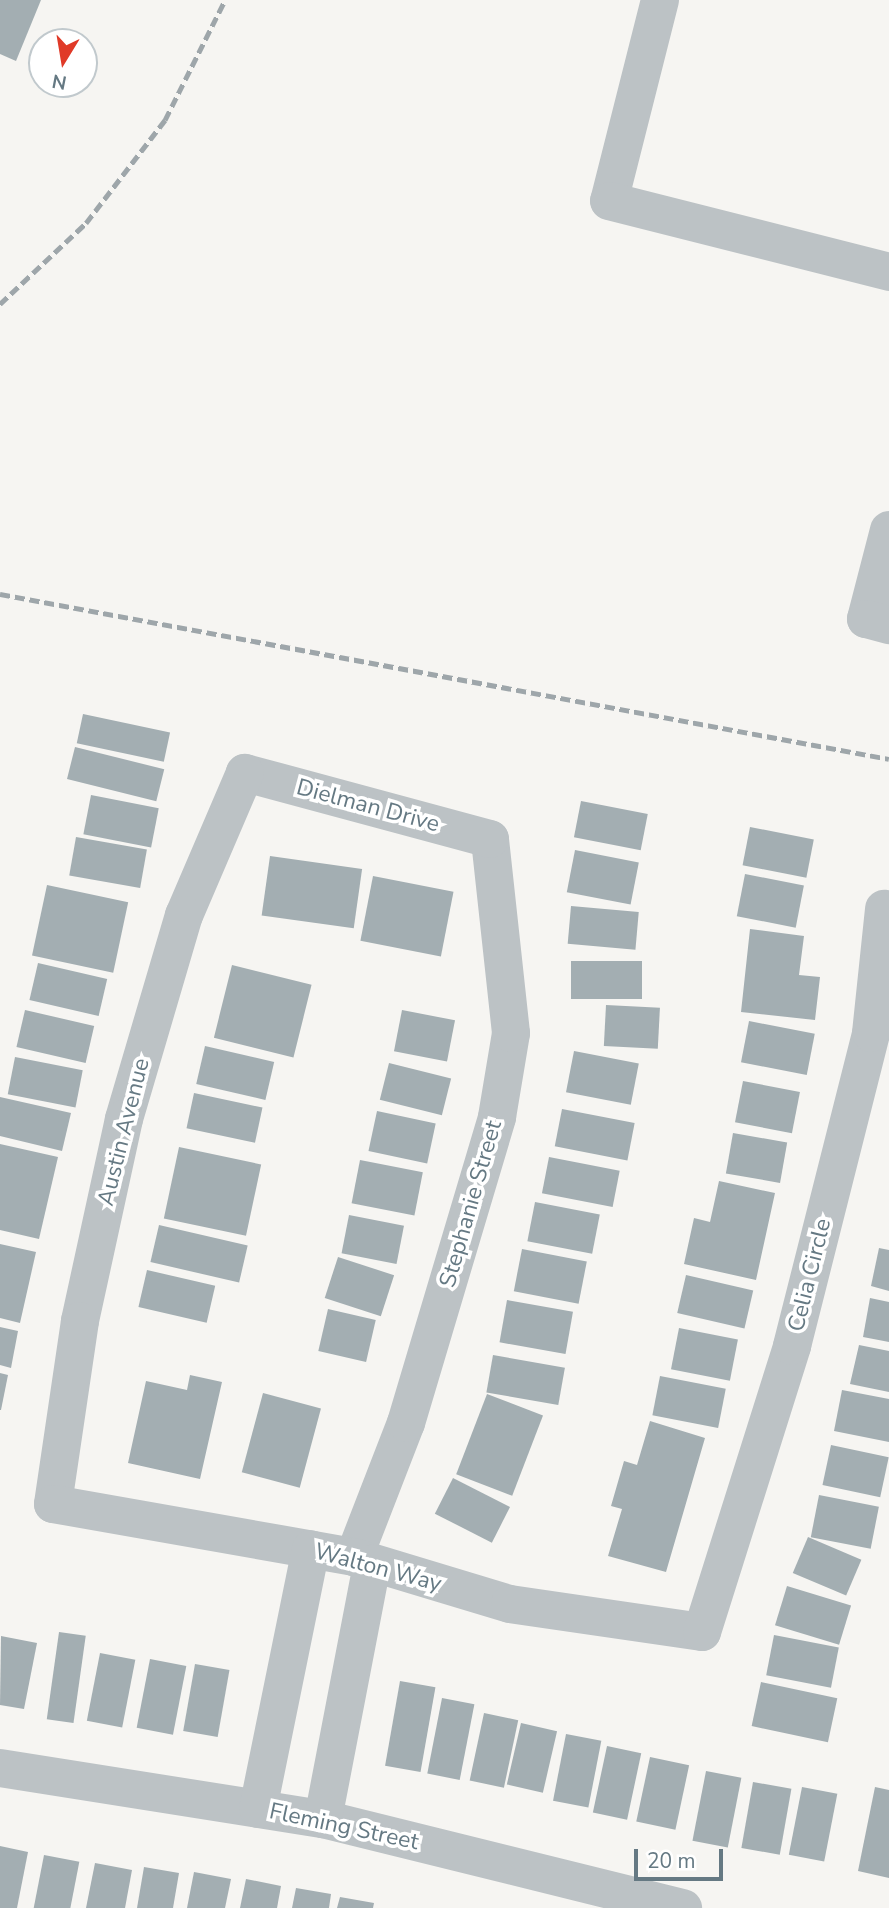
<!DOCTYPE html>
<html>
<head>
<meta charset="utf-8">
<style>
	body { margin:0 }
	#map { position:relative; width:889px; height:1908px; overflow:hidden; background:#f6f5f2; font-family:"Nunito Sans",sans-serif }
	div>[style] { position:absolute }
	.building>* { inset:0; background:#a3aeb2; transform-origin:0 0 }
	.minor>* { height:38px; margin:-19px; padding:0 19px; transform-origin:19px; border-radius:19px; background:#bcc2c5 }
	.rail>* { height:5px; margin-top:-2.5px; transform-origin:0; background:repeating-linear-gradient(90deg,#9ea6aa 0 10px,transparent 0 15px) }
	span { translate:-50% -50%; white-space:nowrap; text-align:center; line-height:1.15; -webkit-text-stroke:7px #fff; paint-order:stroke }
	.street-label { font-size:23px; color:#657983 }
	.north { position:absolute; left:28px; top:28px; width:70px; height:70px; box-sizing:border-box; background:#fff; border:2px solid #c1c9cd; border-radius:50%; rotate:191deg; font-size:19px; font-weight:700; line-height:28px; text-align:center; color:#657983 }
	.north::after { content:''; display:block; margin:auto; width:24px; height:32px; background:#e03a28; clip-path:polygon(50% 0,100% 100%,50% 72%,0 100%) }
	.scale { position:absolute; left:634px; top:1849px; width:89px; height:32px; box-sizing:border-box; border:4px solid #657983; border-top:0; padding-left:9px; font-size:21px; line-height:24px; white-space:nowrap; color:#657983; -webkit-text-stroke:5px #fff; paint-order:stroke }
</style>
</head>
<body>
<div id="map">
	<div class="building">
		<i style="clip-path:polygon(0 0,41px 0,16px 61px,0 54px)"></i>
		<i style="left:83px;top:714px;width:89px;height:30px;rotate:12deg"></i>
		<i style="left:75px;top:747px;width:92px;height:33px;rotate:14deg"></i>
		<i style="left:91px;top:795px;width:69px;height:40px;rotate:11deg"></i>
		<i style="left:581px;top:801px;width:68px;height:37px;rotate:11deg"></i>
		<i style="left:750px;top:827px;width:65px;height:39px;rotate:11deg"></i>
		<i style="left:76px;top:837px;width:72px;height:39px;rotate:10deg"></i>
		<i style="left:575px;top:850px;width:65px;height:43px;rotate:11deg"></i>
		<i style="left:270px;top:856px;width:93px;height:60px;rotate:8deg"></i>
		<i style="left:745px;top:874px;width:60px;height:43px;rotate:11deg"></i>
		<i style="left:373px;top:876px;width:82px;height:66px;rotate:11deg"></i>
		<i style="left:47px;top:885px;width:83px;height:72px;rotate:12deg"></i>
		<i style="left:571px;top:906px;width:68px;height:38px;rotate:5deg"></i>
		<i style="clip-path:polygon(750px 929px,804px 936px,799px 975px,820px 977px,815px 1020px,741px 1012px)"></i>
		<i style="left:571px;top:961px;width:71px;height:38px"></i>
		<i style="left:38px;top:963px;width:71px;height:38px;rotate:13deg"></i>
		<i style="left:232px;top:965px;width:82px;height:75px;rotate:14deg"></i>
		<i style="left:606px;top:1005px;width:54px;height:41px;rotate:3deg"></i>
		<i style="left:25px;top:1010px;width:71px;height:38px;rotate:13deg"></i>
		<i style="left:402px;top:1010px;width:54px;height:42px;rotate:11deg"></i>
		<i style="left:749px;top:1021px;width:67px;height:42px;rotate:11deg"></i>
		<i style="left:205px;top:1046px;width:71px;height:39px;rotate:13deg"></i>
		<i style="left:574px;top:1051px;width:66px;height:42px;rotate:11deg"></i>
		<i style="left:15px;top:1057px;width:69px;height:38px;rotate:11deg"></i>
		<i style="left:389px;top:1063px;width:64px;height:38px;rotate:14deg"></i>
		<i style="left:743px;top:1081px;width:58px;height:42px;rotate:11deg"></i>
		<i style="left:194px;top:1093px;width:70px;height:36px;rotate:12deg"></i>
		<i style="clip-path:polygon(0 1097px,71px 1113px,62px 1151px,0 1136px)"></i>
		<i style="left:562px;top:1109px;width:74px;height:38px;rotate:11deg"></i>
		<i style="left:377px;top:1111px;width:60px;height:41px;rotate:12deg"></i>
		<i style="left:733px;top:1133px;width:55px;height:41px;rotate:10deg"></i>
		<i style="clip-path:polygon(0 1144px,58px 1157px,39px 1239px,0 1230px)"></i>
		<i style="left:179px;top:1147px;width:84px;height:73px;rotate:12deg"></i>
		<i style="left:549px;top:1157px;width:72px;height:37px;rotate:11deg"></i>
		<i style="left:360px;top:1160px;width:64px;height:44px;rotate:11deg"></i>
		<i style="clip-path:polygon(719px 1181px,775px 1193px,756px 1280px,684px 1264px,694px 1218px,710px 1222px)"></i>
		<i style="left:535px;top:1202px;width:66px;height:40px;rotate:11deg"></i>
		<i style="left:349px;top:1215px;width:56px;height:39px;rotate:11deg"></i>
		<i style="left:159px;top:1225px;width:91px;height:38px;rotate:13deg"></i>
		<i style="clip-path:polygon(0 1244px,36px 1252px,20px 1323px,0 1318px)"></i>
		<i style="clip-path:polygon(879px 1248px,889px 1250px,889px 1291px,871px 1286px)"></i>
		<i style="left:522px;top:1249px;width:66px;height:43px;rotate:11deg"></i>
		<i style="left:338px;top:1257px;width:59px;height:43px;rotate:18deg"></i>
		<i style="left:147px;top:1270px;width:70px;height:38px;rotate:13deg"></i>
		<i style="left:686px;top:1275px;width:69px;height:39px;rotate:13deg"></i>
		<i style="clip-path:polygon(870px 1298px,889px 1302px,889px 1342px,863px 1337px)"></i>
		<i style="left:507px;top:1300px;width:67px;height:43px;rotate:10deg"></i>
		<i style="left:328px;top:1309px;width:49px;height:43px;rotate:13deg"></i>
		<i style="clip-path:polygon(0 1327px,18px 1331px,11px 1368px,0 1365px)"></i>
		<i style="left:679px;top:1328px;width:60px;height:42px;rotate:11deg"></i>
		<i style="clip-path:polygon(859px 1345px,889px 1351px,889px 1392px,850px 1384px)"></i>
		<i style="left:493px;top:1355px;width:73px;height:38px;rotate:10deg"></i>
		<i style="clip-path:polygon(0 1373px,8px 1375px,1px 1410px,0 1410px)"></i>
		<i style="clip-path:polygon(190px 1375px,222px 1382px,200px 1479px,128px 1463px,146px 1381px,187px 1390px)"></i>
		<i style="left:660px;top:1376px;width:67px;height:40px;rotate:11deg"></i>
		<i style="clip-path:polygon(842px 1390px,889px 1399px,889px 1442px,834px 1431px)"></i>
		<i style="left:263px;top:1393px;width:60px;height:82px;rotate:15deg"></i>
		<i style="left:487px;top:1394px;width:60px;height:86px;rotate:21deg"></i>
		<i style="clip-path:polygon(650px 1421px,705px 1438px,666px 1572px,608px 1556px,622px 1509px,611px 1506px,624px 1461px,637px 1465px)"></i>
		<i style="left:831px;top:1445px;width:59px;height:41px;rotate:12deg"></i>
		<i style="left:453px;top:1478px;width:64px;height:40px;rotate:27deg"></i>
		<i style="left:819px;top:1495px;width:61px;height:43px;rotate:11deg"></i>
		<i style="left:808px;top:1537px;width:58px;height:39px;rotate:23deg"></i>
		<i style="left:787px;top:1586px;width:67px;height:41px;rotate:17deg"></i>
		<i style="left:59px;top:1632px;width:27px;height:88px;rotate:8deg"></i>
		<i style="left:774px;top:1635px;width:66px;height:41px;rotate:11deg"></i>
		<i style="clip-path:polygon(1px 1636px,37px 1643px,24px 1709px,0 1705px)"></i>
		<i style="left:100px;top:1653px;width:36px;height:69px;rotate:11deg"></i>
		<i style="left:150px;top:1659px;width:37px;height:70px;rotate:11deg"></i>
		<i style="left:195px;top:1664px;width:35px;height:68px;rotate:10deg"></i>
		<i style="left:400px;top:1681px;width:36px;height:86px;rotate:10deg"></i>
		<i style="left:761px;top:1682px;width:78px;height:45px;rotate:12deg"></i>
		<i style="left:442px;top:1698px;width:33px;height:77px;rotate:11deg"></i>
		<i style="left:484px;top:1713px;width:35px;height:69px;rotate:12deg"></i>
		<i style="left:521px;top:1723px;width:37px;height:63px;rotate:13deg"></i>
		<i style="left:566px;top:1734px;width:36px;height:68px;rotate:11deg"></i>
		<i style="left:607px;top:1746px;width:35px;height:68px;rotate:12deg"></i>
		<i style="left:650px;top:1757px;width:40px;height:66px;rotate:12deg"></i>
		<i style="left:706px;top:1771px;width:36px;height:71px;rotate:11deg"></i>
		<i style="left:753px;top:1782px;width:39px;height:67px;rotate:10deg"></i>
		<i style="left:802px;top:1787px;width:36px;height:69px;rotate:11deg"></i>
		<i style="clip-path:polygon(875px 1787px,889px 1790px,889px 1878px,858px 1871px)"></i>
		<i style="clip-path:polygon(0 1846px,28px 1852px,17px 1908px,0 1908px)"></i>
		<i style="left:44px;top:1855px;width:36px;height:54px;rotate:11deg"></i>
		<i style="clip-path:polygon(95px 1863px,132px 1870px,125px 1908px,86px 1908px)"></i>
		<i style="clip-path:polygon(144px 1867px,179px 1873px,173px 1908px,137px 1908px)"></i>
		<i style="clip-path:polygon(194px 1872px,231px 1879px,225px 1908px,187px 1908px)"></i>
		<i style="clip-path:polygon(246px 1879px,281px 1886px,277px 1908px,240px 1908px)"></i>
		<i style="clip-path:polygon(296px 1888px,331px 1894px,329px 1908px,292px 1908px)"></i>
		<i style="clip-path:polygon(340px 1897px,374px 1903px,373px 1908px,337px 1908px)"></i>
	</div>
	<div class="minor">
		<i style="left:660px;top:0;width:207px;rotate:104.2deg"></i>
		<i style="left:609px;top:201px;width:289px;rotate:14.2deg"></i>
		<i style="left:889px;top:530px;width:92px;rotate:104.5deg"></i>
		<i style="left:866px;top:619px;width:24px;rotate:15deg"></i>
		<i style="left:354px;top:1557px;width:144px;rotate:-68.8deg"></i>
		<i style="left:406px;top:1423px;width:319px;rotate:-73.4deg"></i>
		<i style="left:497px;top:1117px;width:85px;rotate:-80.5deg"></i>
		<i style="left:511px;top:1033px;width:195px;rotate:-96.2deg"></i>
		<i style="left:490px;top:839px;width:254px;rotate:-164.9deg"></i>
		<i style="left:245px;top:773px;width:155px;rotate:113.2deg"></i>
		<i style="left:184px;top:915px;width:213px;rotate:106.4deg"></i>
		<i style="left:124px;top:1119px;width:207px;rotate:102.3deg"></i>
		<i style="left:80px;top:1321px;width:185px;rotate:98.4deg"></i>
		<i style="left:53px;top:1504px;width:306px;rotate:10deg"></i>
		<i style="left:354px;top:1557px;width:163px;rotate:16.8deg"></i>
		<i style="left:510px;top:1604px;width:194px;rotate:8.3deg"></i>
		<i style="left:702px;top:1632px;width:300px;rotate:-72.5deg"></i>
		<i style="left:792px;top:1346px;width:323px;rotate:-75.8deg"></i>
		<i style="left:871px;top:1033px;width:125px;rotate:-84deg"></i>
		<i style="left:0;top:1768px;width:327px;rotate:9deg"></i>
		<i style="left:323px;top:1819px;width:371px;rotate:13.9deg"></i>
		<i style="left:258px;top:1809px;width:265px;rotate:-78.5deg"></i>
		<i style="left:323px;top:1819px;width:260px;rotate:-79.1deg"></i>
	</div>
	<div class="rail">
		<i style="left:0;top:304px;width:118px;rotate:-43.3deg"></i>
		<i style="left:86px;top:223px;width:130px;rotate:-52.5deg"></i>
		<i style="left:165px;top:120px;width:134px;rotate:-63.4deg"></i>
		<i style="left:0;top:594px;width:904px;rotate:10.51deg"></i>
	</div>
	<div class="street-label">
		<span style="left:368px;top:806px;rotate:15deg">Dielman Drive</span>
		<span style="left:124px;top:1132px;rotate:-76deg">Austin Avenue</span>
		<span style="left:471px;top:1204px;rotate:-74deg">Stephanie Street</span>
		<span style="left:810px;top:1275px;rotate:-76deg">Celia Circle</span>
		<span style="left:378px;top:1568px;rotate:15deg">Walton Way</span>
		<span style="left:344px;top:1827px;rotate:12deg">Fleming Street</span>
	</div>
	<div class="north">N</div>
	<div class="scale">20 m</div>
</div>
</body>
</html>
